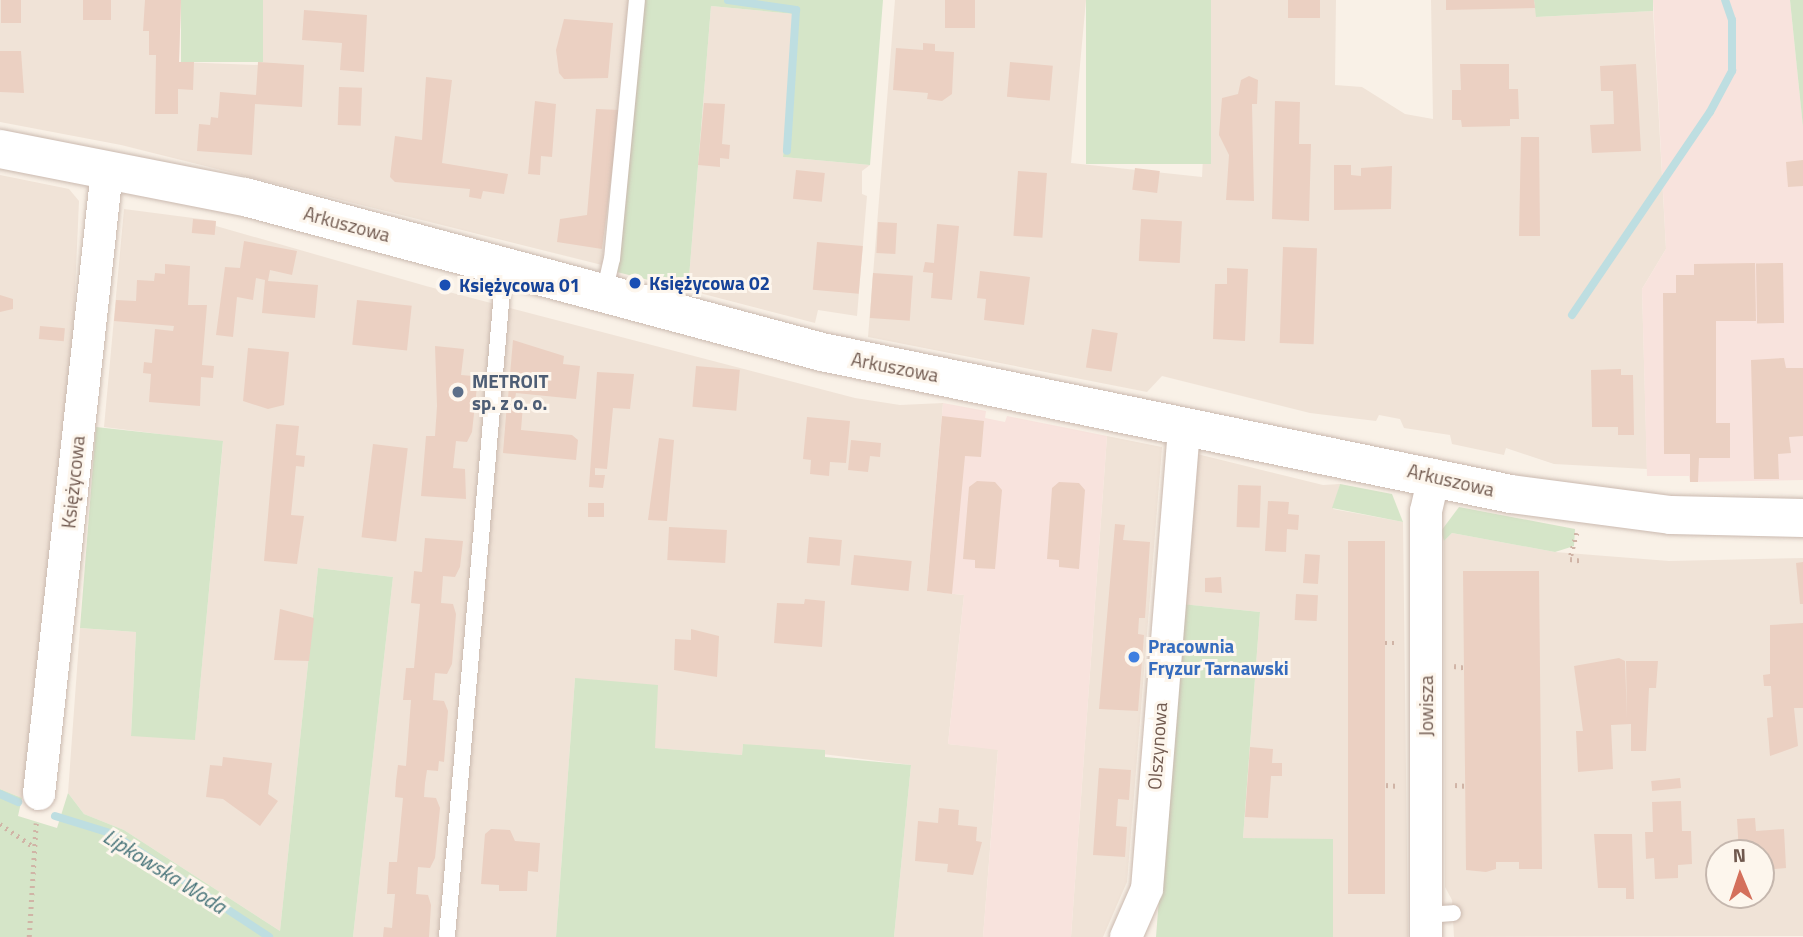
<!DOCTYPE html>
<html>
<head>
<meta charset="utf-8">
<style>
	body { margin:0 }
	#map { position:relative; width:1803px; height:937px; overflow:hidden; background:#f9f1e7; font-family:"Titillium Web",sans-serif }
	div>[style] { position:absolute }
	.residential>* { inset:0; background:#f0e3d7 }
	.commercial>* { inset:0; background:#f8e3dd }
	.green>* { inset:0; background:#d5e5c8; transform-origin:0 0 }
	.stream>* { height:8px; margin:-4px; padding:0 4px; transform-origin:4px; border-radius:4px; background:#bedee1 }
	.building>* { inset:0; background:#ebd0c2; transform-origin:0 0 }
	.path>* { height:4.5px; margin-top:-2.25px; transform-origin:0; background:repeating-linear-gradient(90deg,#d0b4a6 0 2px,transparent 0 7px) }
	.roads { filter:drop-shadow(0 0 2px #cab9af) drop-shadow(0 0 2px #cab9af) }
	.lane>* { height:16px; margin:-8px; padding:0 8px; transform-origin:8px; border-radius:8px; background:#fff }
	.street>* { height:32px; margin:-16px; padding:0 16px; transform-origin:16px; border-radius:16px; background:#fff }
	.secondary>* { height:38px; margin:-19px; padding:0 19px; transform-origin:19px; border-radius:19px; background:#fff }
	.dots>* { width:19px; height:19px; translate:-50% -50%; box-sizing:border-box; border:4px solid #fdf6ed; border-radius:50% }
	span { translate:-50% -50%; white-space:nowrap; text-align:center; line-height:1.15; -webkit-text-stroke:6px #fdf6ed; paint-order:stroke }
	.street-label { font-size:19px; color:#70594f }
	.transit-label { font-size:19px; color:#164399; font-weight:700 }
	.left { translate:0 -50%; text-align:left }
	.service-label { font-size:19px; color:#4e5e75; font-weight:700 }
	.shop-label { font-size:19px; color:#366cbe; font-weight:700 }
	.water-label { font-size:21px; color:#48747a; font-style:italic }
	.north { position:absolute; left:1705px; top:839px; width:70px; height:70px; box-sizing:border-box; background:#fdf6ed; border:2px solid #c5b7ae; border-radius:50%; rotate:358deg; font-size:19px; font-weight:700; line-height:28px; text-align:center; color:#70594f }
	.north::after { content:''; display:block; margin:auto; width:24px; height:32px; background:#d4705c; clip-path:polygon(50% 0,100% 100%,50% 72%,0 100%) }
</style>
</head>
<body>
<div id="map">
	<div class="residential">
		<i style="clip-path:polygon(0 0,181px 0,179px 62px,258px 65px,263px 0,629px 0,602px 265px,121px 145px,0 122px)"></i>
		<i style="clip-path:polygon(895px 0,1086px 0,1071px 163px,1202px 177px,1211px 0,1336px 0,1335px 85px,1362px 87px,1405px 114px,1433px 119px,1431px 0,1534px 0,1537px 17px,1653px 11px,1666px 249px,1642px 289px,1647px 469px,1554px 464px,1506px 448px,1504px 455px,1452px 444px,1450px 435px,1404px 428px,1400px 419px,1379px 415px,1376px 421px,1310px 413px,1162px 376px,1147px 392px,868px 337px)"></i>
		<i style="clip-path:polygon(711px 6px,794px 14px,783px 157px,870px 165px,862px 171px,862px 194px,867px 196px,857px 316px,818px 310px,815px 323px,688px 290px)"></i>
		<i style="clip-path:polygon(0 175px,69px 189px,79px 201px,73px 337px,22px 798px,0 789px)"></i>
		<i style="clip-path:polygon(124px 209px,216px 221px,216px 226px,426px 286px,855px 398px,900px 405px,943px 403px,927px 591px,964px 595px,948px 744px,998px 749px,983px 937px,894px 937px,911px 765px,743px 744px,742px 755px,654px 748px,575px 678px,556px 937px,353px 937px,393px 577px,318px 568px,280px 931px,124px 830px,84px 814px,68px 793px,80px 628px,136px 632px,131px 735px,195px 739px,223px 442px,104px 427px)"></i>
		<i style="clip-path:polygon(1107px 436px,1162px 447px,1127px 882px,1103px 937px,1071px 937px)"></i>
		<i style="clip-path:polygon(1193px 453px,1323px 485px,1340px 484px,1333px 509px,1403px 522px,1408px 937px,1333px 937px,1333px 840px,1243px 838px,1260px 612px,1182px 604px)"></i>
		<i style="clip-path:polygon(evenodd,1452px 533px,1555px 552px,1669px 561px,1803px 558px,1803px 936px,1454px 937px,1452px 900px,1445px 887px,1444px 541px,1452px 533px,1719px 853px,1761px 853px,1761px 895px,1719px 895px,1719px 853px)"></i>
	</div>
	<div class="commercial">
		<i style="clip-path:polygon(1653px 0,1790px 0,1803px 127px,1803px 480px,1690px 482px,1689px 476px,1647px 476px,1642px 289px,1666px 249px)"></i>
		<i style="clip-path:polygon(943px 403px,986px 411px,985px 418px,1005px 422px,1007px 416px,1107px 436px,1071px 937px,983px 937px,998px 750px,948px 744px,964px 595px,927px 591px)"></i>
	</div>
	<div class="green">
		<i style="left:181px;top:0;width:82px;height:62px"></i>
		<i style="clip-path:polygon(643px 0,883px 0,870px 165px,783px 157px,794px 14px,711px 6px,688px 290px,617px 272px)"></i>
		<i style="left:1086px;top:0;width:125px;height:164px"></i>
		<i style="clip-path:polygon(1534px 0,1653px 0,1653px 11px,1536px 17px)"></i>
		<i style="clip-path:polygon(1790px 0,1803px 0,1803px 127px)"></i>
		<i style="clip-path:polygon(96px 427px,223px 441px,195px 740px,131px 736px,136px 632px,80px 628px)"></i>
		<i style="clip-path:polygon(1340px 484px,1392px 494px,1403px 522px,1332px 508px)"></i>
		<i style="clip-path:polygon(1459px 507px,1575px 529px,1574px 546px,1555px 552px,1452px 533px,1444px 541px,1441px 531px)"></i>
		<i style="clip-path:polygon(318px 568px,393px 577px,353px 937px,0 937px,0 789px,22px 798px,18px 816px,57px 828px,68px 793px,84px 814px,124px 830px,280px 931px)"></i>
		<i style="clip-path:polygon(1182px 604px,1260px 612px,1243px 838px,1333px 839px,1333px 937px,1156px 937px)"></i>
		<i style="clip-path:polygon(575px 678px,658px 685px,655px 748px,742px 755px,743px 744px,825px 750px,825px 757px,911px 765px,894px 937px,556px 937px)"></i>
	</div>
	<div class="stream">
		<i style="left:728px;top:0;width:69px;rotate:8.4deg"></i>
		<i style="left:796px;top:10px;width:141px;rotate:93.7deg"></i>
		<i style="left:1572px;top:315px;width:245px;rotate:-55.8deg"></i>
		<i style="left:1710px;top:112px;width:47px;rotate:-61.8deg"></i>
		<i style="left:1732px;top:71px;width:51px;rotate:-90deg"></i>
		<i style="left:1732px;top:20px;width:21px;rotate:-109deg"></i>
		<i style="left:0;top:794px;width:20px;rotate:24deg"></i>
		<i style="left:55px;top:816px;width:61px;rotate:17.2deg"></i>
		<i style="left:113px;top:834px;width:187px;rotate:33.4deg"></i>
	</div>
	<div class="building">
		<i style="left:1px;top:0;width:20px;height:23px"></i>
		<i style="left:83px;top:0;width:28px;height:20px"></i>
		<i style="clip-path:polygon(145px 0,181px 0,179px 62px,194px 62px,193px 90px,178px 89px,178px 114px,155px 114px,156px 55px,149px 55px,149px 31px,143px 31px)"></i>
		<i style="left:945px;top:0;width:30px;height:28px"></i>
		<i style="left:1288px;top:0;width:32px;height:18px"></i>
		<i style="clip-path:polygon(1446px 0,1534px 0,1535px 8px,1446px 10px)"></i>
		<i style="clip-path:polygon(304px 10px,367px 15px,364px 72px,340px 70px,342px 43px,302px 40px)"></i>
		<i style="clip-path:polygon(564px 19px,613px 23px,608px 78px,564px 79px,559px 73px,556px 50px)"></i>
		<i style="clip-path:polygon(923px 43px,935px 44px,935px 51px,954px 52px,952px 94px,942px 101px,927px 99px,928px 93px,893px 90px,896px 48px,923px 50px)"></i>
		<i style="clip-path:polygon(0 51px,21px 51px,24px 93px,0 92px)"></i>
		<i style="clip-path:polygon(258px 62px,304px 65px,302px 107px,255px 104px,252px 155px,197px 151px,199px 124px,210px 125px,211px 117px,218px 118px,220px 92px,256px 95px)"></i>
		<i style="left:1010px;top:62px;width:43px;height:35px;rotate:5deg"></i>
		<i style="clip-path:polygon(1460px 64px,1509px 64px,1509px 89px,1518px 89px,1519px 119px,1510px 119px,1510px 126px,1462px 127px,1461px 120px,1452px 120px,1452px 90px,1461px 90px)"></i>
		<i style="clip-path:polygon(1636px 64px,1641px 151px,1592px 153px,1590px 125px,1614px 124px,1613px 91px,1601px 91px,1600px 66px)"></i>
		<i style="clip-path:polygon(1249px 76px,1258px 80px,1257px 104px,1252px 104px,1254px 201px,1226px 200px,1229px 155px,1219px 135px,1222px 98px,1238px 94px,1241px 80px)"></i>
		<i style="clip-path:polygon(426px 77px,452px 80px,442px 163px,508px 174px,504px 194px,483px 191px,481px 199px,469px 197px,470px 189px,395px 182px,390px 177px,395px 136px,422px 140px)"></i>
		<i style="left:339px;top:87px;width:23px;height:38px;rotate:2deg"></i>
		<i style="clip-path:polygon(535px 101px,556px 104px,552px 157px,541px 156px,540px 175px,528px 174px)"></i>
		<i style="clip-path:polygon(1275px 101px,1300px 102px,1299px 144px,1311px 144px,1309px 221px,1272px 219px)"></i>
		<i style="clip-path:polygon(704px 103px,725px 104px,722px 144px,730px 145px,729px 159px,720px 158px,720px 167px,698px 165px)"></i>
		<i style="clip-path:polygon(596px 109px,620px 110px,602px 249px,557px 242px,560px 219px,587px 215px)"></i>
		<i style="clip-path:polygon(1521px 137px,1539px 137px,1540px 236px,1519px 236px)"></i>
		<i style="clip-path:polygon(1803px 160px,1803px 186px,1788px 187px,1786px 162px)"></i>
		<i style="clip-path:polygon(1334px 165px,1351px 165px,1351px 175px,1361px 176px,1361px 168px,1392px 166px,1391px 209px,1334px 210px)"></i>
		<i style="left:1135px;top:168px;width:25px;height:22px;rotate:7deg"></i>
		<i style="left:796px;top:170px;width:29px;height:29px;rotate:6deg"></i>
		<i style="left:1018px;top:171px;width:29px;height:65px;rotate:4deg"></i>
		<i style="left:193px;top:219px;width:23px;height:14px;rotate:5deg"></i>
		<i style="left:1141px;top:219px;width:41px;height:42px;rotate:3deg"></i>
		<i style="left:878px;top:222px;width:19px;height:31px;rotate:3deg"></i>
		<i style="clip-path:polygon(937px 224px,959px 226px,952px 300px,931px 298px,933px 273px,923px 272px,925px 262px,934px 263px)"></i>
		<i style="clip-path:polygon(244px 241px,297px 251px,292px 275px,270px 270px,268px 281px,318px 285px,315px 318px,262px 313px,265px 280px,256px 278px,253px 300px,237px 297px,233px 337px,216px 335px,225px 267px,240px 268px)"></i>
		<i style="left:817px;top:242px;width:46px;height:48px;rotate:5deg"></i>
		<i style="left:1283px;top:247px;width:34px;height:96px;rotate:2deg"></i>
		<i style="clip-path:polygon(1755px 263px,1756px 321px,1716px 321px,1716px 423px,1730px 423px,1730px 458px,1699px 458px,1698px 482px,1690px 482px,1690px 454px,1664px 454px,1663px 293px,1676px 293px,1676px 275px,1694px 275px,1694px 264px)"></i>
		<i style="left:1783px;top:263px;width:60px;height:27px;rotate:89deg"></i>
		<i style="clip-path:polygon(165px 264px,190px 266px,188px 305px,207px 305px,202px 365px,214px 366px,213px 378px,201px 377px,200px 406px,149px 402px,151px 374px,143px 373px,144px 362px,152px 363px,155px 329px,173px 331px,174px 326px,114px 321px,116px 300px,136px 301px,137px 280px,154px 281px,155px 273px,165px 274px)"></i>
		<i style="clip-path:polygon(1227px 268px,1248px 269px,1245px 341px,1213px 339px,1215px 284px,1227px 284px)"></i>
		<i style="clip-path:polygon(980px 271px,1030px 277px,1024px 325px,984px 320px,986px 299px,977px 298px)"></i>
		<i style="left:873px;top:273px;width:40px;height:45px;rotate:4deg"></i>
		<i style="clip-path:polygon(0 295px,13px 299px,13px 309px,0 312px)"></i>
		<i style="left:357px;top:300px;width:55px;height:45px;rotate:6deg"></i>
		<i style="left:40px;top:326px;width:25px;height:13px;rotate:5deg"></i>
		<i style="left:1092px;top:329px;width:26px;height:39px;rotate:9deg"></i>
		<i style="clip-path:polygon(513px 340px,564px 356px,563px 364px,580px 366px,576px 399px,516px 393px,515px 399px,508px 398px)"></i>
		<i style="clip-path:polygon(435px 346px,464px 349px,461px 375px,473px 376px,477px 386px,472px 432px,467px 442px,456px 441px,453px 468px,465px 469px,466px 499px,421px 496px,426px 436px,435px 436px,437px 406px)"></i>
		<i style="clip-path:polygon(248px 348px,289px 352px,284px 405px,268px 409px,243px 401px)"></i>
		<i style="clip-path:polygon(1784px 358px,1786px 368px,1803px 368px,1803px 436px,1789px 437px,1791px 453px,1778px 454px,1779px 479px,1754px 479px,1751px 360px)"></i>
		<i style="left:696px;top:366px;width:44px;height:41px;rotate:5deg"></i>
		<i style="clip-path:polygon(1621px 369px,1621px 375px,1633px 375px,1634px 435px,1618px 435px,1618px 427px,1592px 427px,1591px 370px)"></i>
		<i style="clip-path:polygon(597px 372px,634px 374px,630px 409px,613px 408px,607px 469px,595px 468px,595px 475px,605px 475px,603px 488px,589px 487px)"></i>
		<i style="clip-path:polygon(507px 404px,523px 405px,521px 430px,572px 435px,578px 440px,576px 460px,503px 453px)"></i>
		<i style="clip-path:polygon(942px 416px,984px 421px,981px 457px,965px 456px,952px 594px,927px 591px)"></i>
		<i style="clip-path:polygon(807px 417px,850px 421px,846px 463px,830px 462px,829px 476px,810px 474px,811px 460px,803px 459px)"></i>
		<i style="clip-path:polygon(276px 424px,299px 426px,296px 455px,305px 456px,304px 467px,296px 466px,291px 515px,304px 516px,297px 564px,264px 561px)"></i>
		<i style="clip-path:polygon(659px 438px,674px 440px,667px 521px,648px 520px)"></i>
		<i style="clip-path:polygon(851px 440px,881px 443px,880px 457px,870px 456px,868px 472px,848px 470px)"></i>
		<i style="left:373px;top:444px;width:35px;height:94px;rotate:7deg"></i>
		<i style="clip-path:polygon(977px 481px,995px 482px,1002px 490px,995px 569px,975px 568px,975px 560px,963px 559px,969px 487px)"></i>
		<i style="clip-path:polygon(1059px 482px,1079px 483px,1085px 490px,1079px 569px,1059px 567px,1059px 560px,1047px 559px,1052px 488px)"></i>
		<i style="left:1238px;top:485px;width:23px;height:42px;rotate:2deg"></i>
		<i style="clip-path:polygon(1268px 501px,1289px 502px,1288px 514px,1299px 515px,1298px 530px,1287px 529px,1286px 552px,1265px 551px)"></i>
		<i style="left:588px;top:503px;width:16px;height:14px"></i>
		<i style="clip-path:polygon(1115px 524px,1125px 525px,1123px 540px,1150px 542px,1145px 618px,1139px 618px,1138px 634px,1144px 635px,1138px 711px,1099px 709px)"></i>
		<i style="left:669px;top:527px;width:58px;height:33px;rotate:3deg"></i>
		<i style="left:809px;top:537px;width:33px;height:26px;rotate:5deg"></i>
		<i style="clip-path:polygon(425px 538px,463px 541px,460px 567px,455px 577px,443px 576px,441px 603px,453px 604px,456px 614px,452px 664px,447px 674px,435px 673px,434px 686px,433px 700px,444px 701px,448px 711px,444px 762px,439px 761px,438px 771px,427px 770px,425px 783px,424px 797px,436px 798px,440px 808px,435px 858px,430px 868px,418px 867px,416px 894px,428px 895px,431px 905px,429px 937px,383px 937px,384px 927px,392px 928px,395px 894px,387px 894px,389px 862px,397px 862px,403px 798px,395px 797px,396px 781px,398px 765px,406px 766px,411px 700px,403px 700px,406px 668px,414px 668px,420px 604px,411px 603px,414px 571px,422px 572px)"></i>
		<i style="left:1348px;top:541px;width:37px;height:353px"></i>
		<i style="left:1305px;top:554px;width:15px;height:29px;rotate:4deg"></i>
		<i style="left:854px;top:555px;width:58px;height:30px;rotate:6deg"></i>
		<i style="clip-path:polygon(1803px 562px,1803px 604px,1800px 604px,1796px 563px)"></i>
		<i style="clip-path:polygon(1463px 571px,1539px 571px,1542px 869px,1519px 869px,1519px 862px,1496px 862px,1496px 869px,1486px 872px,1466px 870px)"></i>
		<i style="clip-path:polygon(1221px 577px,1222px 593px,1205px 592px,1205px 578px)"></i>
		<i style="left:1296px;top:594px;width:22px;height:26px;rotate:3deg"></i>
		<i style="clip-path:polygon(805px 599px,825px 601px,822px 647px,774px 643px,777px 603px,804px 604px)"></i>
		<i style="clip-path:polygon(280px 609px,314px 618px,309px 661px,274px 660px)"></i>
		<i style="clip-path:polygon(1803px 623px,1803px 708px,1794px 708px,1798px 746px,1770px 756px,1767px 718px,1773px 717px,1771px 686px,1764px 686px,1763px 675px,1770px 674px,1770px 625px)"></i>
		<i style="clip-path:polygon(691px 629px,719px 636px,717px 677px,674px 670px,675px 639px,691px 640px)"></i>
		<i style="clip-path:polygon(1619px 658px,1625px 661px,1627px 719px,1626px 661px,1658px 661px,1656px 688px,1649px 688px,1646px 751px,1631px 751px,1631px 724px,1611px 725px,1613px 769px,1578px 772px,1576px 731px,1583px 731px,1574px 666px)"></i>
		<i style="clip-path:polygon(1250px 747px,1273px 749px,1272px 763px,1282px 763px,1282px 776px,1271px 776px,1268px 818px,1245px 817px)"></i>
		<i style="clip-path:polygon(223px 757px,272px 763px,268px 794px,278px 801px,260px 826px,223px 799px,206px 797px,210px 765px,222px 766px)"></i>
		<i style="clip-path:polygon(1099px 768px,1131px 770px,1129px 800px,1118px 799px,1116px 826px,1127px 827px,1125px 857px,1093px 855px)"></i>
		<i style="left:1680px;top:778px;width:10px;height:29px;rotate:84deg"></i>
		<i style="clip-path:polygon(1681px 801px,1682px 831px,1691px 831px,1692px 864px,1678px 865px,1678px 878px,1655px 879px,1654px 858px,1646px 859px,1645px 832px,1653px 832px,1652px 802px)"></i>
		<i style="clip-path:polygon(939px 808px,959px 810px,958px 825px,977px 827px,976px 841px,982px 842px,973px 875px,947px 872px,948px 864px,915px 861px,918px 821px,938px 823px)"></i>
		<i style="clip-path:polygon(1755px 818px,1756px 831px,1784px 829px,1786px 868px,1765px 870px,1765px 879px,1761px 880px,1761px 853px,1739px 853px,1737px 819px)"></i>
		<i style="clip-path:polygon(491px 829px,510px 830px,515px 841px,540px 843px,538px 872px,528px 871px,527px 891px,499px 891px,499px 885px,481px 884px,485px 834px)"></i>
		<i style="clip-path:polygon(1594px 834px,1632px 834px,1634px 899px,1626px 899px,1626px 888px,1598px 888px)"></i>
	</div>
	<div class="path">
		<i style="left:1577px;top:533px;width:27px;rotate:105deg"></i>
		<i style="left:1570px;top:559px;width:12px;rotate:9deg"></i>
		<i style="left:1385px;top:643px;width:12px"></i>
		<i style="left:1454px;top:666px;width:12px;rotate:9deg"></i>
		<i style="left:1386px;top:785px;width:12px;rotate:5deg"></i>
		<i style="left:1455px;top:785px;width:12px;rotate:5deg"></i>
		<i style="left:0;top:824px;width:41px;rotate:34.1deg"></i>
		<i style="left:29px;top:937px;width:114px;rotate:-86.5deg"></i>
	</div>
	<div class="roads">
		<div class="lane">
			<i style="left:604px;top:293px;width:35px;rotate:-77deg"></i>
			<i style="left:612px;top:259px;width:260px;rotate:-84.5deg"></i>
			<i style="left:1426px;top:915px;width:27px;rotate:-4deg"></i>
			<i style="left:447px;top:936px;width:670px;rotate:-85.12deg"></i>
		</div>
		<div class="street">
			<i style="left:39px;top:794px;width:628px;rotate:-83.78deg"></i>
			<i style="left:1126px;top:937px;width:52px;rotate:-66.4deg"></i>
			<i style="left:1147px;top:889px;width:465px;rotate:-85.4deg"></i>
			<i style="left:1426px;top:937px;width:426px;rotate:-90deg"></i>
			<i style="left:1426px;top:511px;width:36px;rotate:-77deg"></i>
		</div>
		<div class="secondary">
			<i style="left:0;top:149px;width:250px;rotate:11.1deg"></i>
			<i style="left:245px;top:197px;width:597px;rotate:15.04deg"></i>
			<i style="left:822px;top:352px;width:703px;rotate:11.65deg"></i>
			<i style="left:1511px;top:494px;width:161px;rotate:7.5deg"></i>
			<i style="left:1671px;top:515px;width:132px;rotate:1.3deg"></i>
		</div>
	</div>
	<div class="dots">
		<i style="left:635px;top:283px;background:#1a4fb4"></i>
		<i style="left:445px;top:285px;background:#1a4fb4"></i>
		<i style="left:458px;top:392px;background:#5c6f8a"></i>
		<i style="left:1134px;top:657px;background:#3f7fe0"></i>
	</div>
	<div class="street-label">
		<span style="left:347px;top:224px;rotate:15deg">Arkuszowa</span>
		<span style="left:895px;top:367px;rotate:11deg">Arkuszowa</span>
		<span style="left:1451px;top:480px;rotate:13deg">Arkuszowa</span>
		<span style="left:73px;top:482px;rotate:-84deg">Księżycowa</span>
		<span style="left:1426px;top:706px;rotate:-90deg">Jowisza</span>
		<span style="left:1157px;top:746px;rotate:-86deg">Olszynowa</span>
	</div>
	<div class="transit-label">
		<span class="left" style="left:649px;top:283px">Księżycowa 02</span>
		<span class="left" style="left:459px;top:285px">Księżycowa 01</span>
	</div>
	<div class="service-label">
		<span class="left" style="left:472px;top:392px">METROIT<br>sp. z o. o.</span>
	</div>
	<div class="shop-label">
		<span class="left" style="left:1148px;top:657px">Pracownia<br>Fryzur Tarnawski</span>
	</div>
	<div class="water-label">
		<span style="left:165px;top:871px;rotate:32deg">Lipkowska Woda</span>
	</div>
	<div class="north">N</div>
</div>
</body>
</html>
